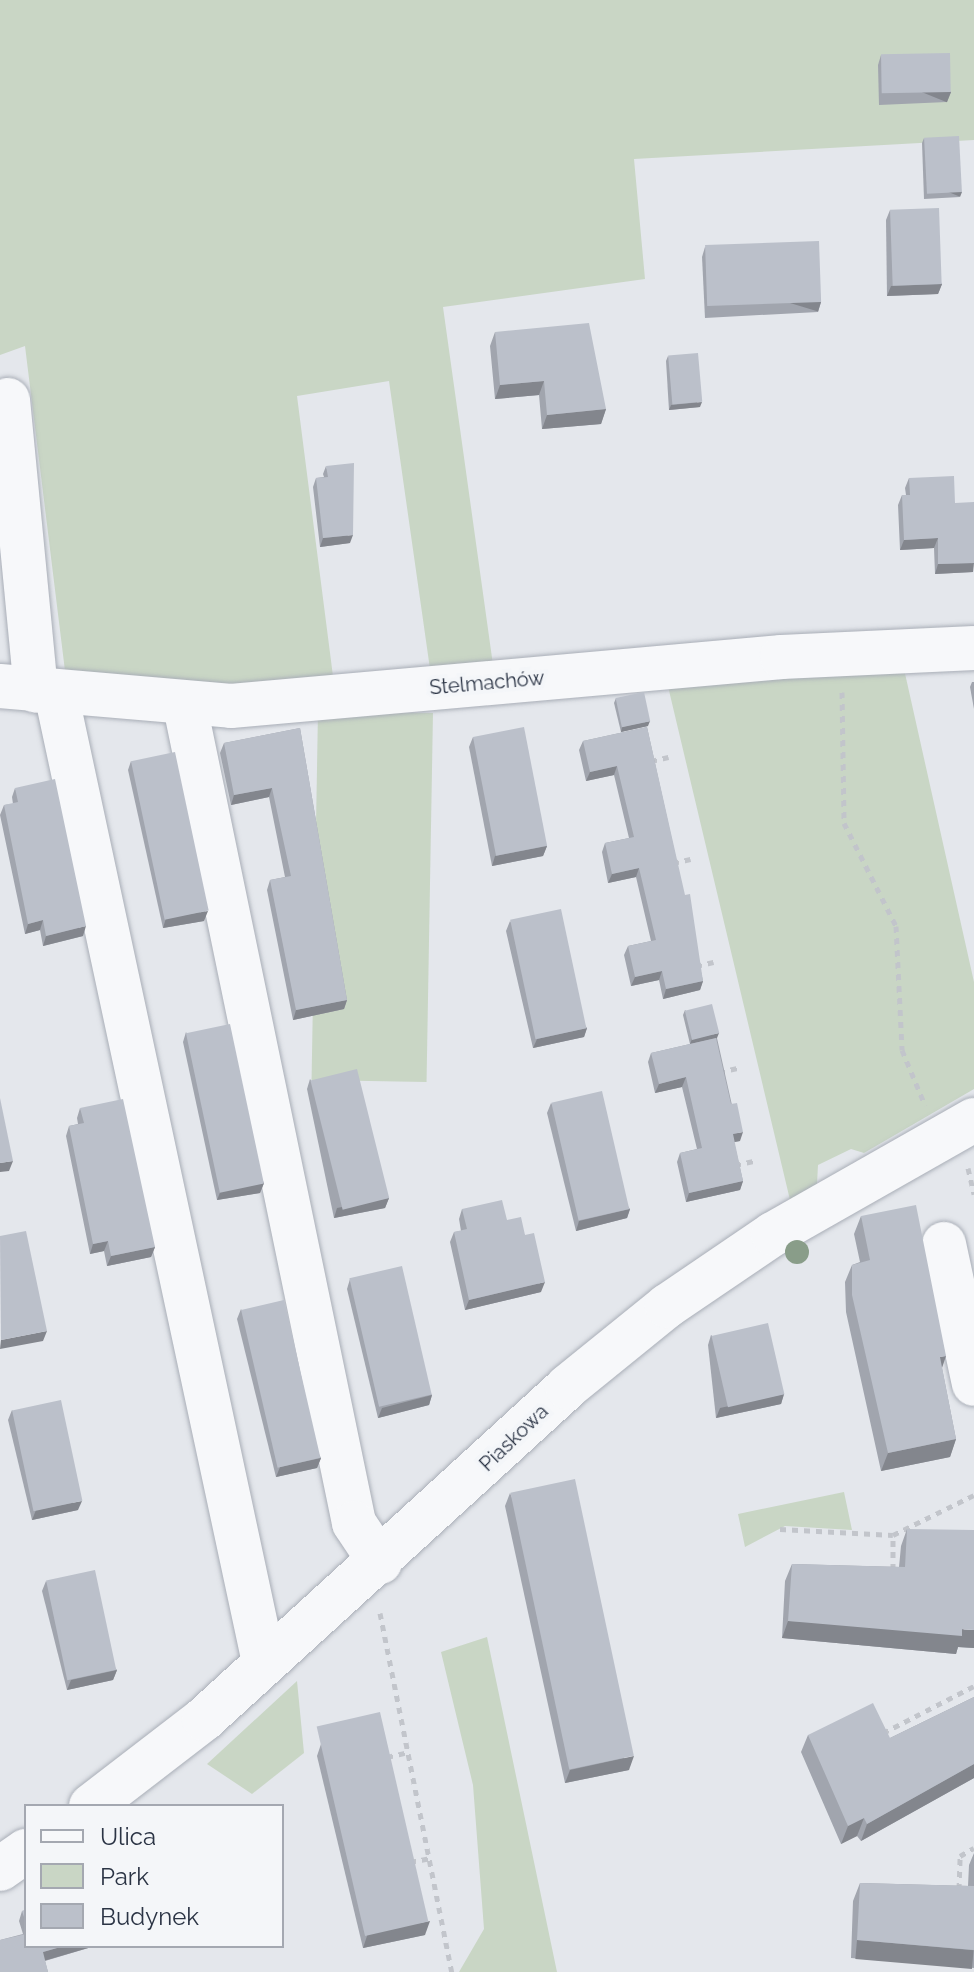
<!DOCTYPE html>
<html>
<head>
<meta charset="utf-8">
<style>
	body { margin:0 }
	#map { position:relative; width:974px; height:1972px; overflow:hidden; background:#e4e7ec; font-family:Raleway,sans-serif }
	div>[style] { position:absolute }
	.green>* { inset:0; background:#c9d6c5; transform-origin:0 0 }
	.path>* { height:5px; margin-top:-2.5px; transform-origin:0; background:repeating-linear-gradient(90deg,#c2c5cb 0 6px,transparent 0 12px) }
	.roads { filter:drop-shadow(0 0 2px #a9aeb7) drop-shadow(0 0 2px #a9aeb7) }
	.minor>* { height:44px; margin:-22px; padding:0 22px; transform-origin:22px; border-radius:22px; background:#f7f8fa }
	.trees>* { width:24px; height:24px; margin:-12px; border-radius:50%; background:#899d89 }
	.wall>* { inset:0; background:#a1a5ae }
	.shaded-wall>* { inset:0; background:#83868d; transform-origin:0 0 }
	.building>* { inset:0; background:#bbc0ca; transform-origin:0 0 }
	span { translate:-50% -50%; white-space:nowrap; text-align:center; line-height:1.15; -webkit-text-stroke:8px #f4f6f9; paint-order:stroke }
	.street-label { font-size:20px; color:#2b3445 }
	.legend { position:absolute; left:24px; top:1804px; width:260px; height:144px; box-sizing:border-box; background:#f4f6f9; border:2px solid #a4a8b1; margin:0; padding:10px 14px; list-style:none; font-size:24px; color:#2b3445 }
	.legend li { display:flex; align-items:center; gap:16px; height:40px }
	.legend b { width:40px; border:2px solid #a4a8b1 }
</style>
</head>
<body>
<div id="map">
	<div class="green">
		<i style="clip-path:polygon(0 0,974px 0,974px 140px,634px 159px,645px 279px,443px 307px,494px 672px,431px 676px,389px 381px,297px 396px,334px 684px,229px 695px,66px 679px,25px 346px,0 355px)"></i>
		<i style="clip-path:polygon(902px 660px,974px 982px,974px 1089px,864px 1153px,851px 1149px,818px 1165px,817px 1184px,790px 1200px,666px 678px)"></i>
		<i style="left:318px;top:711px;width:115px;height:369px;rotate:1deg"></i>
		<i style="clip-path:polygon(844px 1492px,852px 1530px,785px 1526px,745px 1547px,738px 1514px)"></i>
		<i style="clip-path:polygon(487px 1637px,557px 1972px,459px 1972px,484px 1929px,473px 1785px,441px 1652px)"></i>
		<i style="clip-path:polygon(297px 1681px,304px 1753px,252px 1794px,207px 1764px)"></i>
	</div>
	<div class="path">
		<i style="left:842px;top:692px;width:131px;rotate:89.1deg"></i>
		<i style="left:844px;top:823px;width:115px;rotate:63.2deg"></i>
		<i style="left:896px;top:926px;width:124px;rotate:87.2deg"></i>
		<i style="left:902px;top:1050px;width:60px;rotate:67.3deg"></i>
		<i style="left:651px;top:761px;width:18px;rotate:-13deg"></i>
		<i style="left:673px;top:863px;width:18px;rotate:-13deg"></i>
		<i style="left:696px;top:966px;width:18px;rotate:-13deg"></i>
		<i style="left:719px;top:1072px;width:19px;rotate:-12deg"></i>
		<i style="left:735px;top:1165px;width:19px;rotate:-12deg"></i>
		<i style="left:968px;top:1168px;width:27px;rotate:77deg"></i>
		<i style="left:780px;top:1529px;width:113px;rotate:3deg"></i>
		<i style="left:893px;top:1535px;width:90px;rotate:-26.3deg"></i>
		<i style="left:893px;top:1570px;width:35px;rotate:-90deg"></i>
		<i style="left:380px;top:1613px;width:366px;rotate:78.7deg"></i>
		<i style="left:883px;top:1733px;width:102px;rotate:-27.3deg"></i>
		<i style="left:387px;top:1757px;width:23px;rotate:-13deg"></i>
		<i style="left:410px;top:1862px;width:20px;rotate:-11deg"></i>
		<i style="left:959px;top:1889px;width:33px;rotate:-88deg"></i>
		<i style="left:960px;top:1856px;width:16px;rotate:-30deg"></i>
	</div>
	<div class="roads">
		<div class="minor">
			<i style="left:8px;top:400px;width:292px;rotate:84.5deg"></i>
			<i style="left:0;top:686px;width:232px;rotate:4.9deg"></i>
			<i style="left:231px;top:706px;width:553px;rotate:-5.08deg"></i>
			<i style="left:782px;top:657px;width:192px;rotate:-2.7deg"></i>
			<i style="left:56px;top:693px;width:991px;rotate:77.89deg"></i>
			<i style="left:185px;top:706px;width:834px;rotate:78.31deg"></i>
			<i style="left:354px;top:1523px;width:47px;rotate:56.3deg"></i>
			<i style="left:944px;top:1244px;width:143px;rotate:77.9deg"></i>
			<i style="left:91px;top:1806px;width:143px;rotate:-37.6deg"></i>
			<i style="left:204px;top:1719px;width:492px;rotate:-42.4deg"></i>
			<i style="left:567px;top:1387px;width:129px;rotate:-39deg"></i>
			<i style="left:667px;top:1306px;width:128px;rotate:-34.2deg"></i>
			<i style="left:773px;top:1234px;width:231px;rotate:-29.6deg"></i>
			<i style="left:0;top:1869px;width:32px;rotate:-35deg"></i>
		</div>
	</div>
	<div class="trees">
		<i style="left:797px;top:1252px"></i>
	</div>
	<div class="wall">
		<i style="clip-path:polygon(881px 55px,951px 92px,947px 102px,879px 105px,878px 65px)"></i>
		<i style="clip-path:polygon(924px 138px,960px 197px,924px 199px,922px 143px)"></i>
		<i style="clip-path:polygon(890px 210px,942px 284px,938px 294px,887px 296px,886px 220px)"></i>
		<i style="clip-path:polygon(705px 247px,821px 302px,818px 312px,705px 318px,702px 257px)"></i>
		<i style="clip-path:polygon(495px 332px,606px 409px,601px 424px,542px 429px,539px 395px,495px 399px,490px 346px)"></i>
		<i style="clip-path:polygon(668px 356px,700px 407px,669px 410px,666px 361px)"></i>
		<i style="clip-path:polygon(326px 466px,350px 543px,320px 547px,313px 487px,316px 478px,324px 477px,323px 474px)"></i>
		<i style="clip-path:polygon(909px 478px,955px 503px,973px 572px,935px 574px,934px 548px,900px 550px,898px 505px,902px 495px,906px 495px,905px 488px)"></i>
		<i style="clip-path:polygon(972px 682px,974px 682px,974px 709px,970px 687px)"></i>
		<i style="clip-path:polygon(616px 698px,648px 726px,621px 732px,614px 703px)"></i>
		<i style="clip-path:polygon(647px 727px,703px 981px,700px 990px,663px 999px,659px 980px,631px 986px,624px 955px,628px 946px,651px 941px,636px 877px,608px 883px,602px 852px,605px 843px,629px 838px,614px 775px,586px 781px,579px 750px,583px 741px)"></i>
		<i style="clip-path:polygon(300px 728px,347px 1000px,344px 1009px,293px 1020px,267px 890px,270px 880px,285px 877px,269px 797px,231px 805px,220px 753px,224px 743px)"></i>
		<i style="clip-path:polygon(473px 737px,547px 846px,543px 856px,492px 866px,469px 747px)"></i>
		<i style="clip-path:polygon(131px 761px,204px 921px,163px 928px,128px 770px)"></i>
		<i style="clip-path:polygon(15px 788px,83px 936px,43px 946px,40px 930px,25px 934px,0 815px,4px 805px,13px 804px,12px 797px)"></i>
		<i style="clip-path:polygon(510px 921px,587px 1028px,584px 1037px,533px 1048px,506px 931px)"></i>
		<i style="clip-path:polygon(685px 1010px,717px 1038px,740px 1141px,734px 1142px,743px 1181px,740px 1190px,686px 1202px,677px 1162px,680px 1153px,697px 1149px,682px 1087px,655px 1093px,648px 1062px,651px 1053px,690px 1044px,683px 1015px)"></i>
		<i style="clip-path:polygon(186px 1032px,264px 1183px,260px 1193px,217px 1200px,183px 1042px)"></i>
		<i style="clip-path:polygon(310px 1079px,389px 1198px,385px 1208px,334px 1218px,307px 1089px)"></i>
		<i style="clip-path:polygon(551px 1103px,630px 1209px,627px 1218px,576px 1231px,547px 1113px)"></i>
		<i style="clip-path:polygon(80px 1108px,155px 1247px,151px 1257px,107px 1266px,104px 1251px,90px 1254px,66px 1136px,69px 1126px,78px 1124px,77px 1118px)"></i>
		<i style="clip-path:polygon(462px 1209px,507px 1220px,525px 1235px,541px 1292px,465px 1310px,450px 1242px,454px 1232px,461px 1231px,459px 1219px)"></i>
		<i style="clip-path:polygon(861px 1216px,942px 1368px,956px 1439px,950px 1457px,881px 1471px,846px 1312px,845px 1282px,852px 1265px,860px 1262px,854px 1234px)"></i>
		<i style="clip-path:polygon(350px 1279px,432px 1395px,429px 1405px,378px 1418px,347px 1289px)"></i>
		<i style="clip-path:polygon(241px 1309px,321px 1458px,317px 1468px,276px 1477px,237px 1319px)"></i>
		<i style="clip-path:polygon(711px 1335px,784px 1394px,781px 1404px,716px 1418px,708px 1345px)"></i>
		<i style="clip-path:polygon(12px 1410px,78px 1510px,32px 1520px,8px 1420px)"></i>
		<i style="clip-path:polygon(510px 1493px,629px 1770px,565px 1783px,505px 1506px)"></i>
		<i style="clip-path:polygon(907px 1529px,974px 1648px,958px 1647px,956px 1654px,782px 1638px,785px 1581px,792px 1564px,899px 1567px,901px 1546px)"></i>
		<i style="clip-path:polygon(46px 1581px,117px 1670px,113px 1680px,67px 1690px,42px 1591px)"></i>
		<i style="clip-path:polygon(974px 1697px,974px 1778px,861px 1841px,857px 1836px,841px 1844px,801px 1752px,808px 1735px,890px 1738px)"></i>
		<i style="clip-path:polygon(322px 1741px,425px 1935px,363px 1948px,317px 1756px)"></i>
		<i style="clip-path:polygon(974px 1853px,974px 1968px,851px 1958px,853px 1901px,860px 1883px,968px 1886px,969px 1865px)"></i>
		<i style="clip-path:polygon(26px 1910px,26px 1946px,95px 1946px,45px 1961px,48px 1972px,0 1972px,0 1940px,23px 1934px,19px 1921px,22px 1911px)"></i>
	</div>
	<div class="shaded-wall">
		<i style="left:951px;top:92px;width:11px;height:68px;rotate:112deg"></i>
		<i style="left:962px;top:192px;width:5px;height:36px;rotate:112deg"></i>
		<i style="clip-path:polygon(942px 284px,938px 294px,887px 296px,891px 286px)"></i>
		<i style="left:821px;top:302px;width:10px;height:113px;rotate:107deg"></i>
		<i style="clip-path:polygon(544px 381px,539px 395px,495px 399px,500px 385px)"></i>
		<i style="clip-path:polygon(702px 402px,700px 407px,669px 410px,671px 405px)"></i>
		<i style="clip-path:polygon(606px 409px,601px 424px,542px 429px,547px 415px)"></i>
		<i style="clip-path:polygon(353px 535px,350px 543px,320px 547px,323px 538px)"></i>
		<i style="clip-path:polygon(938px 538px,934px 548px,900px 550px,904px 540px)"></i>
		<i style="clip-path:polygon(974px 563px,973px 572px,935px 574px,938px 564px)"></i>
		<i style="clip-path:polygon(650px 721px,648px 726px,621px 732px,622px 727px)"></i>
		<i style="clip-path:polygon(617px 766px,614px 775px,586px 781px,590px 772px)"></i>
		<i style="clip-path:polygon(272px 788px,269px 797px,231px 805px,234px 795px)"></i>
		<i style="clip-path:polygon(547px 846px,543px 856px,492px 866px,495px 856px)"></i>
		<i style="clip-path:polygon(639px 868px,636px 877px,608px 883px,612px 874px)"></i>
		<i style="clip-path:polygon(208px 911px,204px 921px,163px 928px,166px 918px)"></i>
		<i style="clip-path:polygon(43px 920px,40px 930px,25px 934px,28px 924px)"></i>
		<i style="clip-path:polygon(86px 926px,83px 936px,43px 946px,46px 936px)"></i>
		<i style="clip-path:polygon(662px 971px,659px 980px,631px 986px,635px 977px)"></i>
		<i style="clip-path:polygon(703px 981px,700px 990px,663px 999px,666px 989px)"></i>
		<i style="clip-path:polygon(347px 1000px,344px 1009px,293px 1020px,296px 1010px)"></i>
		<i style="clip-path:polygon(587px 1028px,584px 1037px,533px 1048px,537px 1039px)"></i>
		<i style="clip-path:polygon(719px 1033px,717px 1038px,690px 1044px,692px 1039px)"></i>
		<i style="clip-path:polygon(686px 1077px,682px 1087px,655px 1093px,659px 1084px)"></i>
		<i style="clip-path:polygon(743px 1132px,740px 1141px,729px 1143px,733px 1134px)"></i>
		<i style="clip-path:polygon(13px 1161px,9px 1171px,0 1172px,0 1163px)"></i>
		<i style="clip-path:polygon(743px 1181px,740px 1190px,686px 1202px,689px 1193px)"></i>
		<i style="clip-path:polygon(264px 1183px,260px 1193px,217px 1200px,221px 1190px)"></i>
		<i style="clip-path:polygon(389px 1198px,385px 1208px,334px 1218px,337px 1208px)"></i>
		<i style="clip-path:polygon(630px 1209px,627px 1218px,576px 1231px,579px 1221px)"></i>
		<i style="clip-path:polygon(108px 1241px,104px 1251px,90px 1254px,93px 1244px)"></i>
		<i style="clip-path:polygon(155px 1247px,151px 1257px,107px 1266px,111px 1256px)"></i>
		<i style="clip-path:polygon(545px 1282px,541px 1292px,465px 1310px,469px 1300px)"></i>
		<i style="clip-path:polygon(47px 1331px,43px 1341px,0 1349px,1px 1340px)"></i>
		<i style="clip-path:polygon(946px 1356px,940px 1374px,940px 1357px)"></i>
		<i style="clip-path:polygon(784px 1394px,781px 1404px,716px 1418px,720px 1408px)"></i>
		<i style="clip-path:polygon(432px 1395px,429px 1405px,378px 1418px,382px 1408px)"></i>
		<i style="clip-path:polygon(956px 1439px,950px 1457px,881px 1471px,888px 1453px)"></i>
		<i style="clip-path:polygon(321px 1458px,317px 1468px,276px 1477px,280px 1467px)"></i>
		<i style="clip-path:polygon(82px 1501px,78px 1510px,32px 1520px,36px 1510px)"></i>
		<i style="clip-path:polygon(788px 1621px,974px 1630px,974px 1648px,958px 1647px,956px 1654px,782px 1638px)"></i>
		<i style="clip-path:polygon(117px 1670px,113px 1680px,67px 1690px,71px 1680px)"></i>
		<i style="clip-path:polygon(634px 1756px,629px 1770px,565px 1783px,570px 1770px)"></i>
		<i style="clip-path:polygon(974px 1764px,974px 1778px,861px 1841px,867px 1824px)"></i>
		<i style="clip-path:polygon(864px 1818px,857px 1836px,841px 1844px,848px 1826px)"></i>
		<i style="clip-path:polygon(430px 1921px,425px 1935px,363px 1948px,368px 1933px)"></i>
		<i style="left:857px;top:1940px;width:117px;height:19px;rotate:5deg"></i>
		<i style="clip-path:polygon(64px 1946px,95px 1946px,40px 1962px,43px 1952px)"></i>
	</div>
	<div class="building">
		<i style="left:950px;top:53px;width:39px;height:69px;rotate:89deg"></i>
		<i style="left:959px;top:136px;width:56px;height:35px;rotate:87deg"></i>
		<i style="left:939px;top:208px;width:76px;height:49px;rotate:88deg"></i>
		<i style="left:819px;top:241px;width:61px;height:114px;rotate:88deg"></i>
		<i style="clip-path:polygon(589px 323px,606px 409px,547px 415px,544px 381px,500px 385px,495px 332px)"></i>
		<i style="left:698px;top:353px;width:49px;height:30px;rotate:85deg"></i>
		<i style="clip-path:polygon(354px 463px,353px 535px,323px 538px,316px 478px,328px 477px,326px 466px)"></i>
		<i style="clip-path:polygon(954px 476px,955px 503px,974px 502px,974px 563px,938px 564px,938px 538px,904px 540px,902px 495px,910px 495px,909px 478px)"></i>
		<i style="left:644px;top:692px;width:30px;height:29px;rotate:78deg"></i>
		<i style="left:524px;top:727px;width:121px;height:52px;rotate:79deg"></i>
		<i style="clip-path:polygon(647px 727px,685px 895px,690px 894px,703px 981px,666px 989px,662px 971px,635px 977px,628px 946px,656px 940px,639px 868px,612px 874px,605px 843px,634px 837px,617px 766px,590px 772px,583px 741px)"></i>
		<i style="clip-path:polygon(300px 728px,347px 1000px,296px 1010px,270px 880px,291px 876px,272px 788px,234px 795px,224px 743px)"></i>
		<i style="left:175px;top:752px;width:162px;height:45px;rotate:78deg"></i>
		<i style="clip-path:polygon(55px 779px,86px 926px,46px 936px,43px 920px,28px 924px,4px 805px,18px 802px,15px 788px)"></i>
		<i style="left:561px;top:909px;width:122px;height:52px;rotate:78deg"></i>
		<i style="left:712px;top:1004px;width:30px;height:28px;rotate:76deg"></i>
		<i style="left:230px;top:1024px;width:163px;height:45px;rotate:78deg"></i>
		<i style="clip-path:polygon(716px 1038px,731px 1104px,737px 1103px,743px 1132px,733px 1134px,743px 1181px,689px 1193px,680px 1153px,702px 1148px,686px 1077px,659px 1084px,651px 1053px)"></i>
		<i style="left:357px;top:1069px;width:133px;height:48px;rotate:76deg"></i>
		<i style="left:602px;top:1091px;width:121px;height:52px;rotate:77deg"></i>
		<i style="clip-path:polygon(0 1098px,13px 1161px,0 1163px)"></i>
		<i style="clip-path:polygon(123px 1099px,155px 1247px,111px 1256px,108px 1241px,93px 1244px,69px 1126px,84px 1123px,80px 1108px)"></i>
		<i style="clip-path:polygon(502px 1200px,507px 1220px,521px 1217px,525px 1235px,534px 1233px,545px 1282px,469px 1300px,454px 1232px,467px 1229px,462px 1209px)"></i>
		<i style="clip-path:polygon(916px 1205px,946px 1356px,940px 1357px,956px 1439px,888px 1453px,852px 1295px,852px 1265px,870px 1260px,861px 1216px)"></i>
		<i style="clip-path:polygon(26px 1231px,47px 1331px,1px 1340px,0 1236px)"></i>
		<i style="left:402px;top:1266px;width:132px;height:54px;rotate:77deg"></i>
		<i style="left:284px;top:1300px;width:162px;height:44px;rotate:77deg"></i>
		<i style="left:768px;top:1323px;width:73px;height:58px;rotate:77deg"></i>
		<i style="left:61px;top:1400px;width:103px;height:50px;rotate:78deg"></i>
		<i style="left:575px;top:1479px;width:283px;height:66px;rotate:78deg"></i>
		<i style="clip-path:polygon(907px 1529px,974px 1530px,974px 1630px,962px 1629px,962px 1636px,788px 1621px,792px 1564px,905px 1567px)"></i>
		<i style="left:95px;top:1570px;width:102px;height:50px;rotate:78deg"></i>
		<i style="clip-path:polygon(974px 1697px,974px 1764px,867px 1824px,864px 1818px,848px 1826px,808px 1735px,873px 1703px,890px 1738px)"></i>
		<i style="left:380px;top:1712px;width:215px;height:65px;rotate:77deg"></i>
		<i style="clip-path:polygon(974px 1880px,974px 1950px,857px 1940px,860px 1883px,974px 1886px)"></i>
		<i style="clip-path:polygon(26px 1910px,26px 1923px,22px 1911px)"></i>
		<i style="clip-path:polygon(26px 1934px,26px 1946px,64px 1946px,43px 1952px,48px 1972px,0 1972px,0 1940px)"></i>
	</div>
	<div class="street-label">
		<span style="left:487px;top:683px;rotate:-5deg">Stelmachów</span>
		<span style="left:514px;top:1438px;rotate:-44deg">Piaskowa</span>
	</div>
	<ul class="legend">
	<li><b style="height:10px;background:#f7f8fa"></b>Ulica</li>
	<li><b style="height:22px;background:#c9d6c5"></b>Park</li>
	<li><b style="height:22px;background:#bbc0ca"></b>Budynek</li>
	</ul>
</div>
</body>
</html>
